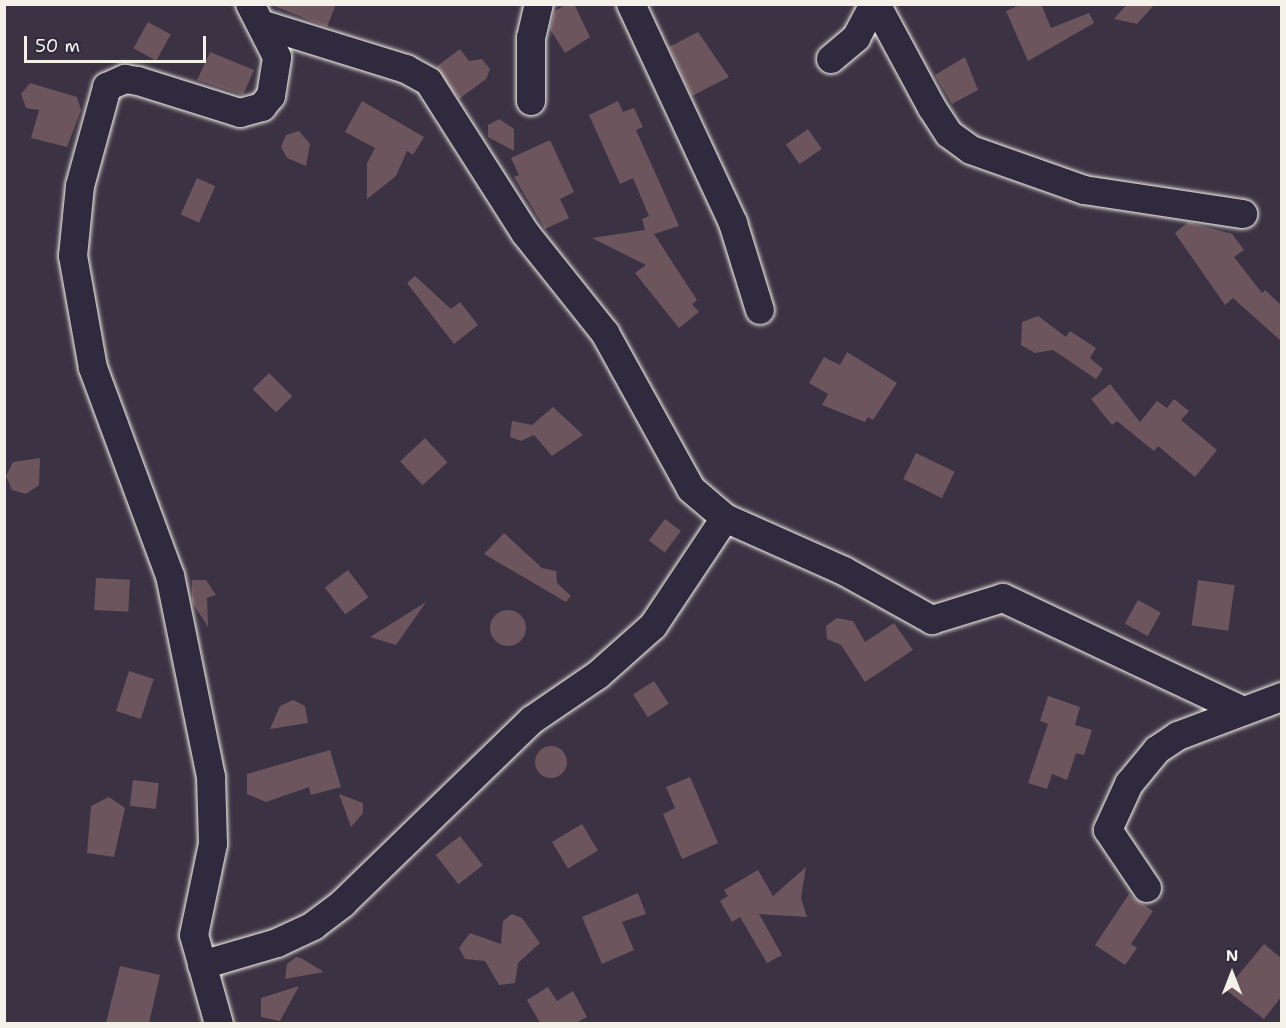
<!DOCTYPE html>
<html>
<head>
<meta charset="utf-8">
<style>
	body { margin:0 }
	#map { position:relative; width:1286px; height:1028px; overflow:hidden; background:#3b3343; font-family:"Shantell Sans",sans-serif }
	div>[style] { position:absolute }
	.building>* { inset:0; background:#6c555c; transform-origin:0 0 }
	.round { border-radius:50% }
	.roads { filter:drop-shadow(0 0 2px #f4f1e8) drop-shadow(0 0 2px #f4f1e8) }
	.street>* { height:28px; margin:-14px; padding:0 14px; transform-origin:14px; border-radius:14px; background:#2f2a3d }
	span { translate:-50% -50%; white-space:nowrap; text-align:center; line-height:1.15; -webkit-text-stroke:4.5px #2f2a3d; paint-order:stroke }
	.frame { position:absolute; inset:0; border:6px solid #f4f1e8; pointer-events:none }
	.north { position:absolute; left:1202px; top:944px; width:60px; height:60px; -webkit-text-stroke:4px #2f2a3d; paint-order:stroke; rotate:0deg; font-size:16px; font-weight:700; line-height:24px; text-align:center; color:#f4f1e8 }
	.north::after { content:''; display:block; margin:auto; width:21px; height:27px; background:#f4f1e8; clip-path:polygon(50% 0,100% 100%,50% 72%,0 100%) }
	.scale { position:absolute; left:24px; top:36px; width:182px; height:27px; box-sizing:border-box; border:3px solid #f4f1e8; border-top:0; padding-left:8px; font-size:18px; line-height:21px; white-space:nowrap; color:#f4f1e8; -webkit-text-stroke:4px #2f2a3d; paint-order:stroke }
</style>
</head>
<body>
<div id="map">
	<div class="building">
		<i style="clip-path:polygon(269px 4px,336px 4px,327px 27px)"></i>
		<i style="clip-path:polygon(566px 4px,574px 4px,590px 37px,565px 53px,550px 29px,554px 12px)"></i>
		<i style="clip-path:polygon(1022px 4px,1041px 4px,1051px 28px,1089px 13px,1094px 23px,1028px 61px,1006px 11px)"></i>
		<i style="clip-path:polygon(1127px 4px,1155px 4px,1137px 24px,1114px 19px)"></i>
		<i style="left:148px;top:22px;width:26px;height:30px;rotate:29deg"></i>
		<i style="clip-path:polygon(698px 32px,729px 77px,692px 96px,669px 47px)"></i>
		<i style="clip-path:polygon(460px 49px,469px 61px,482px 59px,490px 69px,486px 79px,459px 99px,436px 67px)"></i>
		<i style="clip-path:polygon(210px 52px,254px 70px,243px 95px,197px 80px)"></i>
		<i style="clip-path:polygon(965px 57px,978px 90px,952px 104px,935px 75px)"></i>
		<i style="clip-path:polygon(30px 83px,77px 97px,81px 110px,67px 147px,31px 138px,39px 110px,26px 108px,21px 94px)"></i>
		<i style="clip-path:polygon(362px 101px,424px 137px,413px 155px,407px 151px,396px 176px,367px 199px,367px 163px,375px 148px,345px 132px)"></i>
		<i style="clip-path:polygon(618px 101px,623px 112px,634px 108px,643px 127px,636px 130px,679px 226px,654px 234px,697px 300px,692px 304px,699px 312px,679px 328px,635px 273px,646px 265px,592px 238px,645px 230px,642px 219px,649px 216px,633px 178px,620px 184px,589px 115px)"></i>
		<i style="clip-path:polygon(499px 119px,514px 129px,514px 151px,488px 137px,488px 125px)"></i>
		<i style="left:808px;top:129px;width:24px;height:27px;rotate:55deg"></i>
		<i style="clip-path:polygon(299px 131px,310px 144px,306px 166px,287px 158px,281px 147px,286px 135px)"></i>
		<i style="clip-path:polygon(550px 140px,574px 192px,560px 199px,569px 218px,545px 229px,514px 177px,519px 175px,511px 158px)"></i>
		<i style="left:197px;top:178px;width:20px;height:40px;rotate:24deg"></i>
		<i style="clip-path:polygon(1188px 222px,1232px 234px,1244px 250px,1234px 257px,1262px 293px,1265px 290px,1281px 305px,1281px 341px,1233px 298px,1225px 305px,1175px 233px)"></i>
		<i style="clip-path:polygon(415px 276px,451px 309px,460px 302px,478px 325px,454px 344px,407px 283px)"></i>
		<i style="clip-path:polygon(1038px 316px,1066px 337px,1070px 331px,1096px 348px,1090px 358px,1103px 369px,1096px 379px,1053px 350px,1035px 353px,1021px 345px,1022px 322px)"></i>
		<i style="clip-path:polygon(847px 352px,897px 383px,873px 420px,868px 417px,865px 422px,822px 405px,828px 394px,809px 383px,824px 357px,840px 365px)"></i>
		<i style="left:269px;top:373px;width:33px;height:23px;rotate:45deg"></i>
		<i style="clip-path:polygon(1110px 384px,1140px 422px,1157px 401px,1167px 408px,1174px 399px,1189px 411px,1181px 420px,1217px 450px,1195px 477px,1158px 446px,1154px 451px,1117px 421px,1112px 425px,1091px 399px)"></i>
		<i style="clip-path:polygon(553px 407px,583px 435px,552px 456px,534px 435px,521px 441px,510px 437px,512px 421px,532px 425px)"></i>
		<i style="left:425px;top:438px;width:33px;height:34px;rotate:47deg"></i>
		<i style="left:916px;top:453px;width:43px;height:29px;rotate:26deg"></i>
		<i style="clip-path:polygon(40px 458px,39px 485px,26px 494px,12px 490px,6px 476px,13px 462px)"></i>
		<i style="left:665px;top:519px;width:20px;height:27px;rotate:37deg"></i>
		<i style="clip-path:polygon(504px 533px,542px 568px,556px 571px,557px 583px,571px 596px,566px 602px,484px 554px)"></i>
		<i style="left:348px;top:570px;width:34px;height:29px;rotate:53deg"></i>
		<i style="left:96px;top:578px;width:34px;height:32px;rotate:3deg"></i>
		<i style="clip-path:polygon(192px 580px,206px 580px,216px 595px,207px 598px,208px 627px,192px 602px)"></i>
		<i style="left:1198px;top:580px;width:37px;height:46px;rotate:8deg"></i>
		<i style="left:1138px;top:600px;width:26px;height:27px;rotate:29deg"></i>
		<i style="clip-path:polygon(426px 602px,396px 645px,370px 637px)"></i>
		<i class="round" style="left:490px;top:610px;width:36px;height:36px"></i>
		<i style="clip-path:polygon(837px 618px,853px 621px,865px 642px,894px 623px,913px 650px,865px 682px,841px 645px,827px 639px,826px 626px)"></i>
		<i style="left:129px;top:671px;width:26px;height:42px;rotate:18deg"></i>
		<i style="left:654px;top:681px;width:27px;height:25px;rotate:57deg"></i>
		<i style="clip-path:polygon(1048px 696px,1080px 707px,1075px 725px,1092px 730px,1084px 755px,1076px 753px,1067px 780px,1052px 774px,1047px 789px,1028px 783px,1048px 724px,1040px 721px)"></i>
		<i style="clip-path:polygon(293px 700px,305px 706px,308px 723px,270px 729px,280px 706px)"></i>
		<i class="round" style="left:535px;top:746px;width:32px;height:32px"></i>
		<i style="clip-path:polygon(330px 750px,341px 787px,311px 795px,309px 787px,266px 802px,247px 794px,247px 774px)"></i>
		<i style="clip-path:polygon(690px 777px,718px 843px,682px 859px,663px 814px,675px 808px,666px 787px)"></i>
		<i style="left:133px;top:780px;width:26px;height:26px;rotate:7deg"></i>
		<i style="clip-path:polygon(339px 794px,363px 803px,363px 813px,351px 827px)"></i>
		<i style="clip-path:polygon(109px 797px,125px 808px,114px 857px,87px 853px,91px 806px)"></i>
		<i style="left:582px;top:824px;width:31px;height:35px;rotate:59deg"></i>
		<i style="left:460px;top:836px;width:37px;height:31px;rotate:52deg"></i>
		<i style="clip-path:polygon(806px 867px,801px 898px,807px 917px,759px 914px,782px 955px,767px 963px,740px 917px,732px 922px,720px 901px,728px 896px,724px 890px,758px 870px,773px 896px)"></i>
		<i style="clip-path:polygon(638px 893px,646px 914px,622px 922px,634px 950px,602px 964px,582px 917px)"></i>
		<i style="clip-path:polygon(1129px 894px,1153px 911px,1131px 944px,1137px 948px,1125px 965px,1095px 945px)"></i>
		<i style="clip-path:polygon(512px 914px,522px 918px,540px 943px,518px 963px,515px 983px,499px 985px,485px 961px,465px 959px,459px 948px,470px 933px,501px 944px,503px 921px)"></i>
		<i style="clip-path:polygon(1264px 944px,1281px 958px,1281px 997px,1264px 1019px,1226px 990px)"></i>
		<i style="clip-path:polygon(296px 957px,301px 958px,324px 972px,285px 979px,287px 964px)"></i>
		<i style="clip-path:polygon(120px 966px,160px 975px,149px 1023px,106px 1023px)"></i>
		<i style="clip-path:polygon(299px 986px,280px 1021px,261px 1017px,261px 998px)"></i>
		<i style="clip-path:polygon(548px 987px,557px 1001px,573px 991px,587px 1017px,576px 1023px,540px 1023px,527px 1000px)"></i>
	</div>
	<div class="roads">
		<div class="street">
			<i style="left:631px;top:4px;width:242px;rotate:65deg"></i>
			<i style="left:733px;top:223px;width:91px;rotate:72.8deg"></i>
			<i style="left:876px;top:4px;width:118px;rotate:61.7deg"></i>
			<i style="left:932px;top:108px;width:31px;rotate:57deg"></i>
			<i style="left:949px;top:134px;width:27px;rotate:36deg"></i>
			<i style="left:971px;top:150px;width:120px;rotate:19.5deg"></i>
			<i style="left:1084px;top:190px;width:161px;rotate:8.6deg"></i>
			<i style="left:264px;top:25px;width:149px;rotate:17.2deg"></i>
			<i style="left:406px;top:69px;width:26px;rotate:29deg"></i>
			<i style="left:429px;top:82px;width:180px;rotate:57.5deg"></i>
			<i style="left:526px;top:234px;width:127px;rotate:51.4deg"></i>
			<i style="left:605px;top:333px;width:178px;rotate:61.1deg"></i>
			<i style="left:691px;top:489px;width:45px;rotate:40.5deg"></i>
			<i style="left:725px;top:518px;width:130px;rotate:24deg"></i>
			<i style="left:844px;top:571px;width:101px;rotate:29.1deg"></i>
			<i style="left:932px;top:620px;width:74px;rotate:-17.2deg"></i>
			<i style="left:1003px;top:598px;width:265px;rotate:25.2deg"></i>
			<i style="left:831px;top:59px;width:33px;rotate:-40deg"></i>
			<i style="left:856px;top:38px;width:38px;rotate:-62deg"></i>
			<i style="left:531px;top:101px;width:63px;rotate:-90deg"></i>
			<i style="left:531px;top:38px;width:35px;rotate:-77deg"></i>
			<i style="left:1147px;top:888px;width:70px;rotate:-123.9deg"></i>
			<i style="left:1108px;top:830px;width:51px;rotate:-65.5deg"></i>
			<i style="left:1129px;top:784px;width:44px;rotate:-50.5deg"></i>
			<i style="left:1157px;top:750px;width:25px;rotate:-34deg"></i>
			<i style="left:1178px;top:736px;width:111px;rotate:-20.6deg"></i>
			<i style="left:202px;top:965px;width:78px;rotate:-16.3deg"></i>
			<i style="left:277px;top:943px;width:40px;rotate:-25deg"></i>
			<i style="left:313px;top:926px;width:38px;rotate:-37deg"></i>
			<i style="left:343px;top:903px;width:263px;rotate:-44.1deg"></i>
			<i style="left:532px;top:720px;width:80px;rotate:-34.3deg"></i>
			<i style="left:598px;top:675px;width:74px;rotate:-41.7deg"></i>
			<i style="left:653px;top:626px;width:130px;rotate:-56.3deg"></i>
			<i style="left:219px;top:1024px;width:92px;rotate:-105.7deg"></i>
			<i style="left:194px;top:935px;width:93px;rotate:-78.2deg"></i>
			<i style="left:213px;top:844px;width:67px;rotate:-91.7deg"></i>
			<i style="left:211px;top:777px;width:205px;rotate:-101.5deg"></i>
			<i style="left:170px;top:576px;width:222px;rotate:-110.3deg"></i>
			<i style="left:93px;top:368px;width:114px;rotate:-100.1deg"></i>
			<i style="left:73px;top:256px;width:70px;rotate:-84.3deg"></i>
			<i style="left:80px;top:186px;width:103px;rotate:-74.7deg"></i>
			<i style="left:107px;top:87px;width:20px;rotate:-24deg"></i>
			<i style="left:125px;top:79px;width:13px;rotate:9deg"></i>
			<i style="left:138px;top:81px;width:107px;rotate:17.4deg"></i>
			<i style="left:240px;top:113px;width:23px;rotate:-15deg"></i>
			<i style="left:262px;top:107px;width:14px;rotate:-51deg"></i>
			<i style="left:271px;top:96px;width:39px;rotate:-81deg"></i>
			<i style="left:277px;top:57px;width:59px;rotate:-117deg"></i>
		</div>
	</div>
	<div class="frame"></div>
	<div class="north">N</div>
	<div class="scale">50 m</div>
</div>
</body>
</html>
